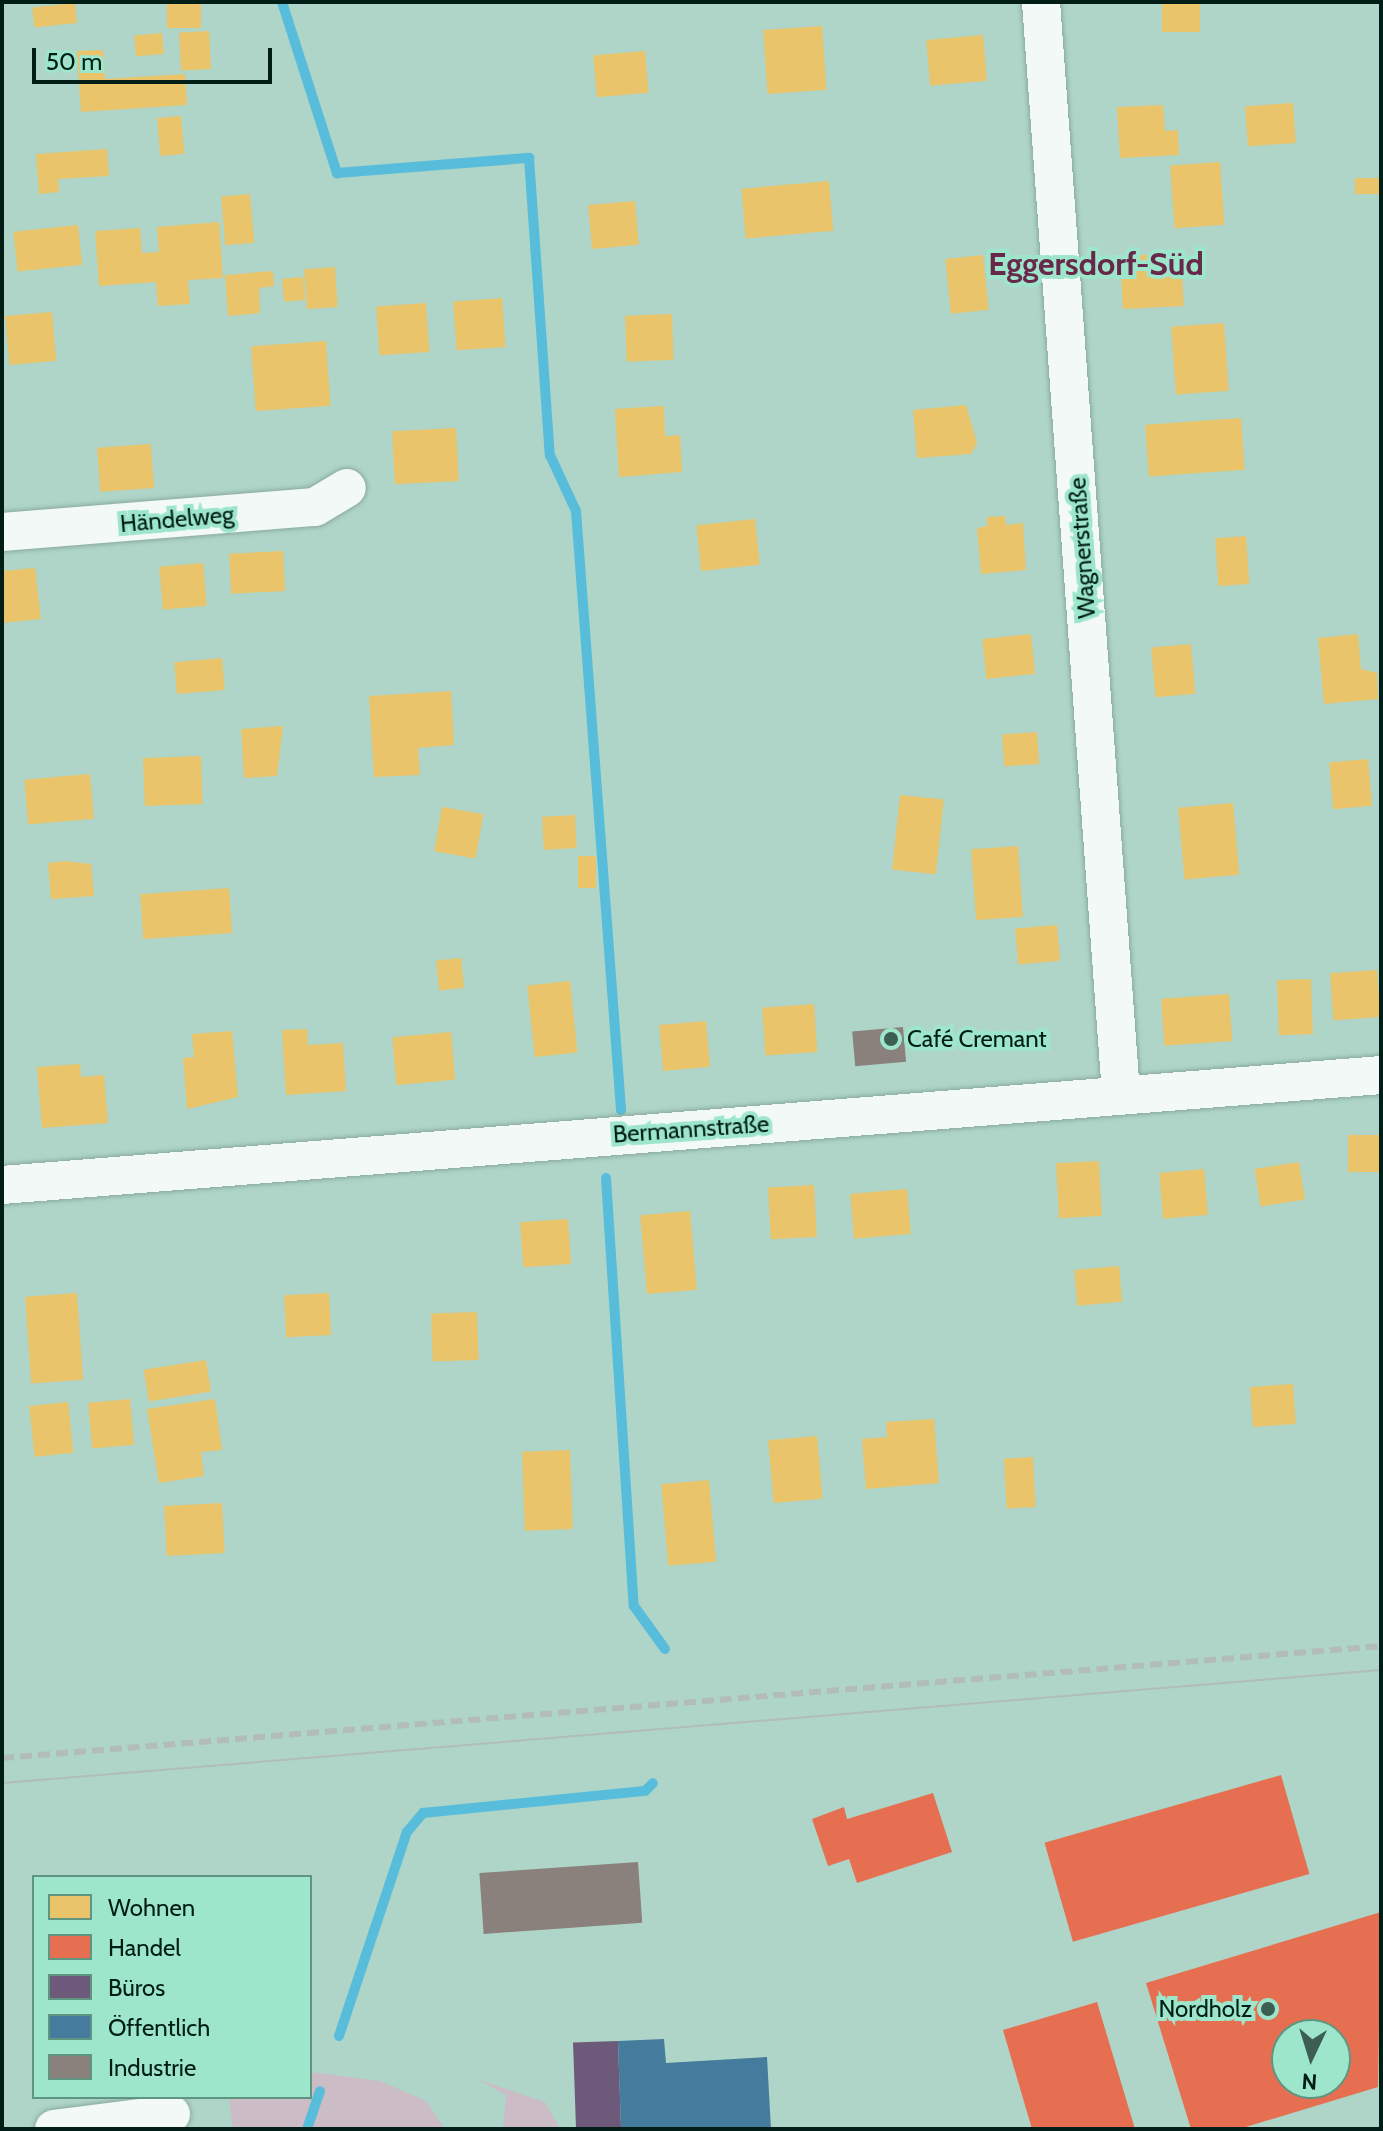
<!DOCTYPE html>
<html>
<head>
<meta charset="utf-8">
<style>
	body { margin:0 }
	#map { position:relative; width:1383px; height:2131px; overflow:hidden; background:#aed5c7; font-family:Cabin,sans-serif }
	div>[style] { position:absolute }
	.green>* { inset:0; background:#cbbcc5 }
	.homes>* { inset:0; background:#e9c46a; transform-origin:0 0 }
	.shops>* { inset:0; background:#e76f51; transform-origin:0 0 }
	.offices>* { inset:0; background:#6d597a; transform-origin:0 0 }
	.public>* { inset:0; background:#457b9d }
	.industry>* { inset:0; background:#8a817c; transform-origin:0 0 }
	.stream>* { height:10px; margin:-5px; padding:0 5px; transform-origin:5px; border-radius:5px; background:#58bcdb }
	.roads { filter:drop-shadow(0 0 2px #8aaa9e) drop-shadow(0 0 2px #8aaa9e) }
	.street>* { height:38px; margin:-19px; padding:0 19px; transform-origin:19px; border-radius:19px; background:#f3f9f7 }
	.tram>* { height:2px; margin:-1px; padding:0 1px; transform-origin:1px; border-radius:1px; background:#b2bcb9 }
	.rail>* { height:6px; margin-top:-3px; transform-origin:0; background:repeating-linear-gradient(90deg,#b2bcb9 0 12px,transparent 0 18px) }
	.dots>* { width:22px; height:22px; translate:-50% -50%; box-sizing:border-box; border:4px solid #9de6cb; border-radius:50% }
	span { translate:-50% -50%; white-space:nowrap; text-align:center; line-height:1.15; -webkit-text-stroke:8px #9de6cb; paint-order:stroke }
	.street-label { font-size:24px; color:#001e15 }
	.poi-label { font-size:24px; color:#001e15 }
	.left { translate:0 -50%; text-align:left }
	.right { translate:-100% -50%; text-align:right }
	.district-label { font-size:32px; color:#68284a; font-weight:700 }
	.frame { position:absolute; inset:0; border:4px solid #001e15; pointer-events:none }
	.legend { position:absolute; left:32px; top:1875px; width:280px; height:224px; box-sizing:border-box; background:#9de6cb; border:2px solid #5e9682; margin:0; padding:10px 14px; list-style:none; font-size:24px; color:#001e15 }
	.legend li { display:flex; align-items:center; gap:16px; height:40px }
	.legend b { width:40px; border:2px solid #5e9682 }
	.north { position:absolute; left:1271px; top:2019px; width:80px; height:80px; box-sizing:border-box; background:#9de6cb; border:2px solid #5e9682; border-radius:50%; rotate:184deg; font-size:22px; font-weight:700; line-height:32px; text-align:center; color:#001e15 }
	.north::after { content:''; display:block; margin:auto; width:28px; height:36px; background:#3d5e53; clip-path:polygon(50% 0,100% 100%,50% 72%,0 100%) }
	.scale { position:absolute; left:32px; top:48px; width:240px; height:36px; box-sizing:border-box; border:4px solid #001e15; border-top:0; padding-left:10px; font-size:24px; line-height:28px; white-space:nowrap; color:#001e15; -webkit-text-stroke:6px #9de6cb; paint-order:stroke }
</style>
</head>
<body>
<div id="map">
	<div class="green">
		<i style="clip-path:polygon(310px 2072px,380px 2081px,426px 2101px,445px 2129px,233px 2129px,229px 2097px,310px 2097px)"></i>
		<i style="clip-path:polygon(479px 2080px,545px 2102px,560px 2129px,503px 2129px,506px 2095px)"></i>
	</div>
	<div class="homes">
		<i style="left:167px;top:2px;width:34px;height:26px"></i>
		<i style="left:1162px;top:2px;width:38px;height:30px"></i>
		<i style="left:75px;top:3px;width:20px;height:43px;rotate:84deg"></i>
		<i style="left:822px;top:26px;width:64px;height:59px;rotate:86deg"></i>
		<i style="left:209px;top:31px;width:38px;height:30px;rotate:87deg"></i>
		<i style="left:162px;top:33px;width:21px;height:28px;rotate:85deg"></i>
		<i style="left:983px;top:35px;width:46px;height:57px;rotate:85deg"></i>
		<i style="clip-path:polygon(103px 50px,105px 79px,185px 74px,187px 105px,81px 112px,77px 51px)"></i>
		<i style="left:645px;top:51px;width:42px;height:52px;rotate:85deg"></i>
		<i style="left:1293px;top:103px;width:40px;height:48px;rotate:86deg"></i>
		<i style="clip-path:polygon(1163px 105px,1165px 131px,1178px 130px,1179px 155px,1120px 158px,1117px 107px)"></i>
		<i style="left:181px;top:116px;width:38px;height:24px;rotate:85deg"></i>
		<i style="clip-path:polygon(107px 149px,109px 176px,58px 179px,59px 192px,39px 194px,36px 154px)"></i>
		<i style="left:1220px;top:162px;width:63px;height:50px;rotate:86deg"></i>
		<i style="left:1381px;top:178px;width:16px;height:26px;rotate:90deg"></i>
		<i style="left:829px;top:181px;width:50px;height:88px;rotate:85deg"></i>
		<i style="left:250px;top:194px;width:49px;height:29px;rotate:85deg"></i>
		<i style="left:635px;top:201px;width:44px;height:47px;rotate:85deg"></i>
		<i style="clip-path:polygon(219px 222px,223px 278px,188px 280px,190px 304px,158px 306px,156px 282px,99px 286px,95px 231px,140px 228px,142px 253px,159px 252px,157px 227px)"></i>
		<i style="left:78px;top:225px;width:40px;height:65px;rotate:84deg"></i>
		<i style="left:1181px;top:253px;width:53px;height:61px;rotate:87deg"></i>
		<i style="left:983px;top:255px;width:55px;height:38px;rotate:84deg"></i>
		<i style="left:335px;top:267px;width:40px;height:31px;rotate:86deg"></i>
		<i style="clip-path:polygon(273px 271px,274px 286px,259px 288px,260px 313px,228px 316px,225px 275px)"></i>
		<i style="left:303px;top:277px;width:23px;height:21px;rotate:85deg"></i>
		<i style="left:502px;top:298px;width:49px;height:49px;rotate:86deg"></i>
		<i style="left:426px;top:303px;width:49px;height:50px;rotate:86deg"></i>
		<i style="left:52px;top:312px;width:49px;height:47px;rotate:85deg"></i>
		<i style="left:672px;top:314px;width:46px;height:47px;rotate:88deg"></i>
		<i style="left:1224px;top:323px;width:68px;height:53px;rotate:86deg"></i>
		<i style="left:326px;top:341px;width:65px;height:75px;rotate:86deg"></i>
		<i style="clip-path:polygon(966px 405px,977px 443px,971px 454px,917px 458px,913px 410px)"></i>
		<i style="clip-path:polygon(664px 406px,665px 436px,680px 435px,682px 472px,619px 477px,615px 409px)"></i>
		<i style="left:1241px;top:418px;width:52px;height:96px;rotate:86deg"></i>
		<i style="left:456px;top:428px;width:53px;height:64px;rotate:87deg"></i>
		<i style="left:151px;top:444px;width:44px;height:54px;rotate:86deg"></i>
		<i style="clip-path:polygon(1005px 516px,1006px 525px,1023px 523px,1026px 570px,981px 574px,977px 528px,987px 526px,987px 517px)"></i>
		<i style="left:755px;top:519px;width:46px;height:59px;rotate:84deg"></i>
		<i style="left:1246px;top:536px;width:48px;height:31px;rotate:86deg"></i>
		<i style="left:283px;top:551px;width:40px;height:54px;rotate:87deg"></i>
		<i style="left:203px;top:563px;width:43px;height:44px;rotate:85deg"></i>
		<i style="clip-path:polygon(35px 568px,41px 619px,2px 623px,2px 571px)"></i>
		<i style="left:1031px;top:634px;width:40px;height:49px;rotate:84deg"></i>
		<i style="clip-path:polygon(1358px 634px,1361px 669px,1377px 673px,1378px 699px,1324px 704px,1318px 638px)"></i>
		<i style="left:1191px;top:644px;width:50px;height:40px;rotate:85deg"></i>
		<i style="left:222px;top:658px;width:32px;height:48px;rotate:85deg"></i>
		<i style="clip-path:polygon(451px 691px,454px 745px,418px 748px,420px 775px,374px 777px,369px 696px)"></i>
		<i style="clip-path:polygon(283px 726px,277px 776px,244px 778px,241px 729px)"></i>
		<i style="left:1037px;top:732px;width:32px;height:35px;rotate:86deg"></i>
		<i style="left:201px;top:756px;width:48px;height:58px;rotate:88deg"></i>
		<i style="left:1368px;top:759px;width:47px;height:39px;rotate:85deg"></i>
		<i style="left:90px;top:774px;width:45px;height:66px;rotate:85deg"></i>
		<i style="left:900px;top:795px;width:44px;height:75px;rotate:6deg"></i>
		<i style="left:1233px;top:803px;width:72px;height:55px;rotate:85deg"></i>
		<i style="left:442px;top:807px;width:42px;height:45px;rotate:10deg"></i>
		<i style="left:575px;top:815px;width:33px;height:33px;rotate:87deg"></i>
		<i style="left:1018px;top:846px;width:71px;height:47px;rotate:86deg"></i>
		<i style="left:578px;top:856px;width:18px;height:32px"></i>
		<i style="clip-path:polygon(65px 861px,91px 864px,94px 896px,51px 899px,48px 863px)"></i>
		<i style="left:229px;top:888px;width:45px;height:89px;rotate:86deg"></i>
		<i style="left:1057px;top:925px;width:36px;height:42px;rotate:85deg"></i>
		<i style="left:461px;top:958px;width:30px;height:25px;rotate:84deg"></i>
		<i style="left:1377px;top:970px;width:47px;height:47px;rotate:86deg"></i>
		<i style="left:1311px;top:979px;width:55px;height:34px;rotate:88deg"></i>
		<i style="left:570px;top:981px;width:72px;height:43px;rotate:84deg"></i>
		<i style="left:1229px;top:994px;width:47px;height:68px;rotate:86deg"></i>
		<i style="left:814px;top:1004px;width:48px;height:52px;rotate:86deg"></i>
		<i style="left:706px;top:1021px;width:46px;height:47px;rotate:85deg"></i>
		<i style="clip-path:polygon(307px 1029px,308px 1045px,343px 1043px,346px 1091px,286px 1095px,282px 1030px)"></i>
		<i style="clip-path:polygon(232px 1031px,238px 1097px,187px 1109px,183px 1058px,194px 1057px,192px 1034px)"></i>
		<i style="left:451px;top:1032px;width:48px;height:59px;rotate:85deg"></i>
		<i style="clip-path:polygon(80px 1064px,81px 1077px,104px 1075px,108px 1123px,42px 1128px,37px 1067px)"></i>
		<i style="left:1381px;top:1135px;width:37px;height:33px;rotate:90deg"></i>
		<i style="left:1099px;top:1161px;width:55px;height:43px;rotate:87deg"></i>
		<i style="left:1299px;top:1162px;width:38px;height:45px;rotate:81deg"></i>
		<i style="left:1204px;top:1169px;width:46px;height:45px;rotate:85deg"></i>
		<i style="left:814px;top:1185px;width:52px;height:46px;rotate:87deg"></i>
		<i style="left:907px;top:1189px;width:45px;height:57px;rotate:85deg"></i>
		<i style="left:690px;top:1211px;width:79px;height:50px;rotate:85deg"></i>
		<i style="left:568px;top:1219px;width:45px;height:48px;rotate:86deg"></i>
		<i style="left:1119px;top:1266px;width:36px;height:45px;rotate:85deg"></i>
		<i style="left:77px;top:1293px;width:87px;height:52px;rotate:86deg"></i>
		<i style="left:329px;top:1293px;width:42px;height:45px;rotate:87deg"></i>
		<i style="left:477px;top:1312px;width:48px;height:46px;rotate:88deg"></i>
		<i style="left:206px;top:1360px;width:32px;height:63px;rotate:81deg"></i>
		<i style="left:1293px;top:1384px;width:40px;height:43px;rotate:86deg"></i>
		<i style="left:130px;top:1399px;width:46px;height:42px;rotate:85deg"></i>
		<i style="clip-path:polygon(215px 1399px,222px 1450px,201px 1452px,204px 1476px,159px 1483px,147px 1409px)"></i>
		<i style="left:68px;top:1402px;width:51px;height:39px;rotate:84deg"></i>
		<i style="clip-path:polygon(934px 1419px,939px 1483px,866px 1489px,862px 1439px,887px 1437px,886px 1422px)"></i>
		<i style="left:817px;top:1436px;width:63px;height:49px;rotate:85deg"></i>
		<i style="left:570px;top:1450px;width:79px;height:48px;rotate:88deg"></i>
		<i style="left:1033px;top:1457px;width:50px;height:29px;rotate:87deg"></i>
		<i style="left:709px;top:1480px;width:82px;height:48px;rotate:85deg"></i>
		<i style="left:222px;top:1503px;width:50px;height:58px;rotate:87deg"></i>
	</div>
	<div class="shops">
		<i style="left:1281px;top:1775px;width:103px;height:246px;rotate:74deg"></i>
		<i style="clip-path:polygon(933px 1793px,952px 1852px,857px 1883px,849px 1859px,828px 1866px,812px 1819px,844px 1807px,847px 1819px)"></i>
		<i style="clip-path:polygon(evenodd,1381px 1912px,1378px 2087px,1239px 2129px,1191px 2129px,1146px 1983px,1381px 1912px,1287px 2035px,1335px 2035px,1335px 2083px,1287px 2083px,1287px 2035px)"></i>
		<i style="clip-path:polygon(1097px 2002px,1135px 2129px,1032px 2129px,1003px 2030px)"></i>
	</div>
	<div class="offices">
		<i style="left:618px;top:2041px;width:88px;height:45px;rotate:88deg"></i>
	</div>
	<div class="public">
		<i style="clip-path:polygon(664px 2039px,666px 2063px,767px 2057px,771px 2129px,621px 2129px,618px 2041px)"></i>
	</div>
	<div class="industry">
		<i style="left:903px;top:1027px;width:35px;height:51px;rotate:85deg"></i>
		<i style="left:638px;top:1862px;width:61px;height:159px;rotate:86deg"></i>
	</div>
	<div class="stream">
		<i style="left:282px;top:2px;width:180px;rotate:72.2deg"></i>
		<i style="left:337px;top:173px;width:193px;rotate:-4.5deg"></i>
		<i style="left:529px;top:158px;width:298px;rotate:86deg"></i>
		<i style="left:550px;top:455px;width:62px;rotate:65.1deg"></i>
		<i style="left:576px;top:511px;width:601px;rotate:85.7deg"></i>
		<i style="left:606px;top:1178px;width:429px;rotate:86.3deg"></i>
		<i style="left:634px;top:1606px;width:53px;rotate:54.2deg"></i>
		<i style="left:339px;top:2036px;width:215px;rotate:-71.6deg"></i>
		<i style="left:407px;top:1832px;width:25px;rotate:-50deg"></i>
		<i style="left:423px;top:1813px;width:223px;rotate:-5.7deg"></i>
		<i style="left:645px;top:1791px;width:11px;rotate:-45deg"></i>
		<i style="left:307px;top:2129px;width:40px;rotate:-71.1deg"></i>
	</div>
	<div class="roads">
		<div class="street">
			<i style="left:1041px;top:2px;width:1095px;rotate:85.81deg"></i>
			<i style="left:2px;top:532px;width:314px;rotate:-4.6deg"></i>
			<i style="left:315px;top:507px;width:37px;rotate:-31deg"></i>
			<i style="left:2px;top:1185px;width:1383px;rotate:-4.56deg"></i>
			<i style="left:54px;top:2129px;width:118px;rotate:-7.3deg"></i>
		</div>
	</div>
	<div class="tram">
		<i style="left:2px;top:1783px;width:1384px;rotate:-4.68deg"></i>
	</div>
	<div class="rail">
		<i style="left:2px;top:1758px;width:1384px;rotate:-4.64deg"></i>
	</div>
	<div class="dots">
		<i style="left:891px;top:1039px;background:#3d5e53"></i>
		<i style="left:1268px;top:2009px;background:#3d5e53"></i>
	</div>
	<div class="street-label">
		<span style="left:177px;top:519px;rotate:-5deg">Händelweg</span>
		<span style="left:1082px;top:548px;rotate:-94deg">Wagnerstraße</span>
		<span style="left:691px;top:1129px;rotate:-4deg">Bermannstraße</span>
	</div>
	<div class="poi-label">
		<span class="left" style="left:907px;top:1039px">Café Cremant</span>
		<span class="right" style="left:1252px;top:2009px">Nordholz</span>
	</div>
	<div class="district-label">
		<span style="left:1096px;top:264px">Eggersdorf-Süd</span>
	</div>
	<div class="frame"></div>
	<ul class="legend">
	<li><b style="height:22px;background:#e9c46a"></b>Wohnen</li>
	<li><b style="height:22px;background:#e76f51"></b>Handel</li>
	<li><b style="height:22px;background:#6d597a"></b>Büros</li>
	<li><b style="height:22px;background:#457b9d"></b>Öffentlich</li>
	<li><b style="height:22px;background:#8a817c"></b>Industrie</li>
	</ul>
	<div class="north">N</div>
	<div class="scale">50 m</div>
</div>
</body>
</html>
